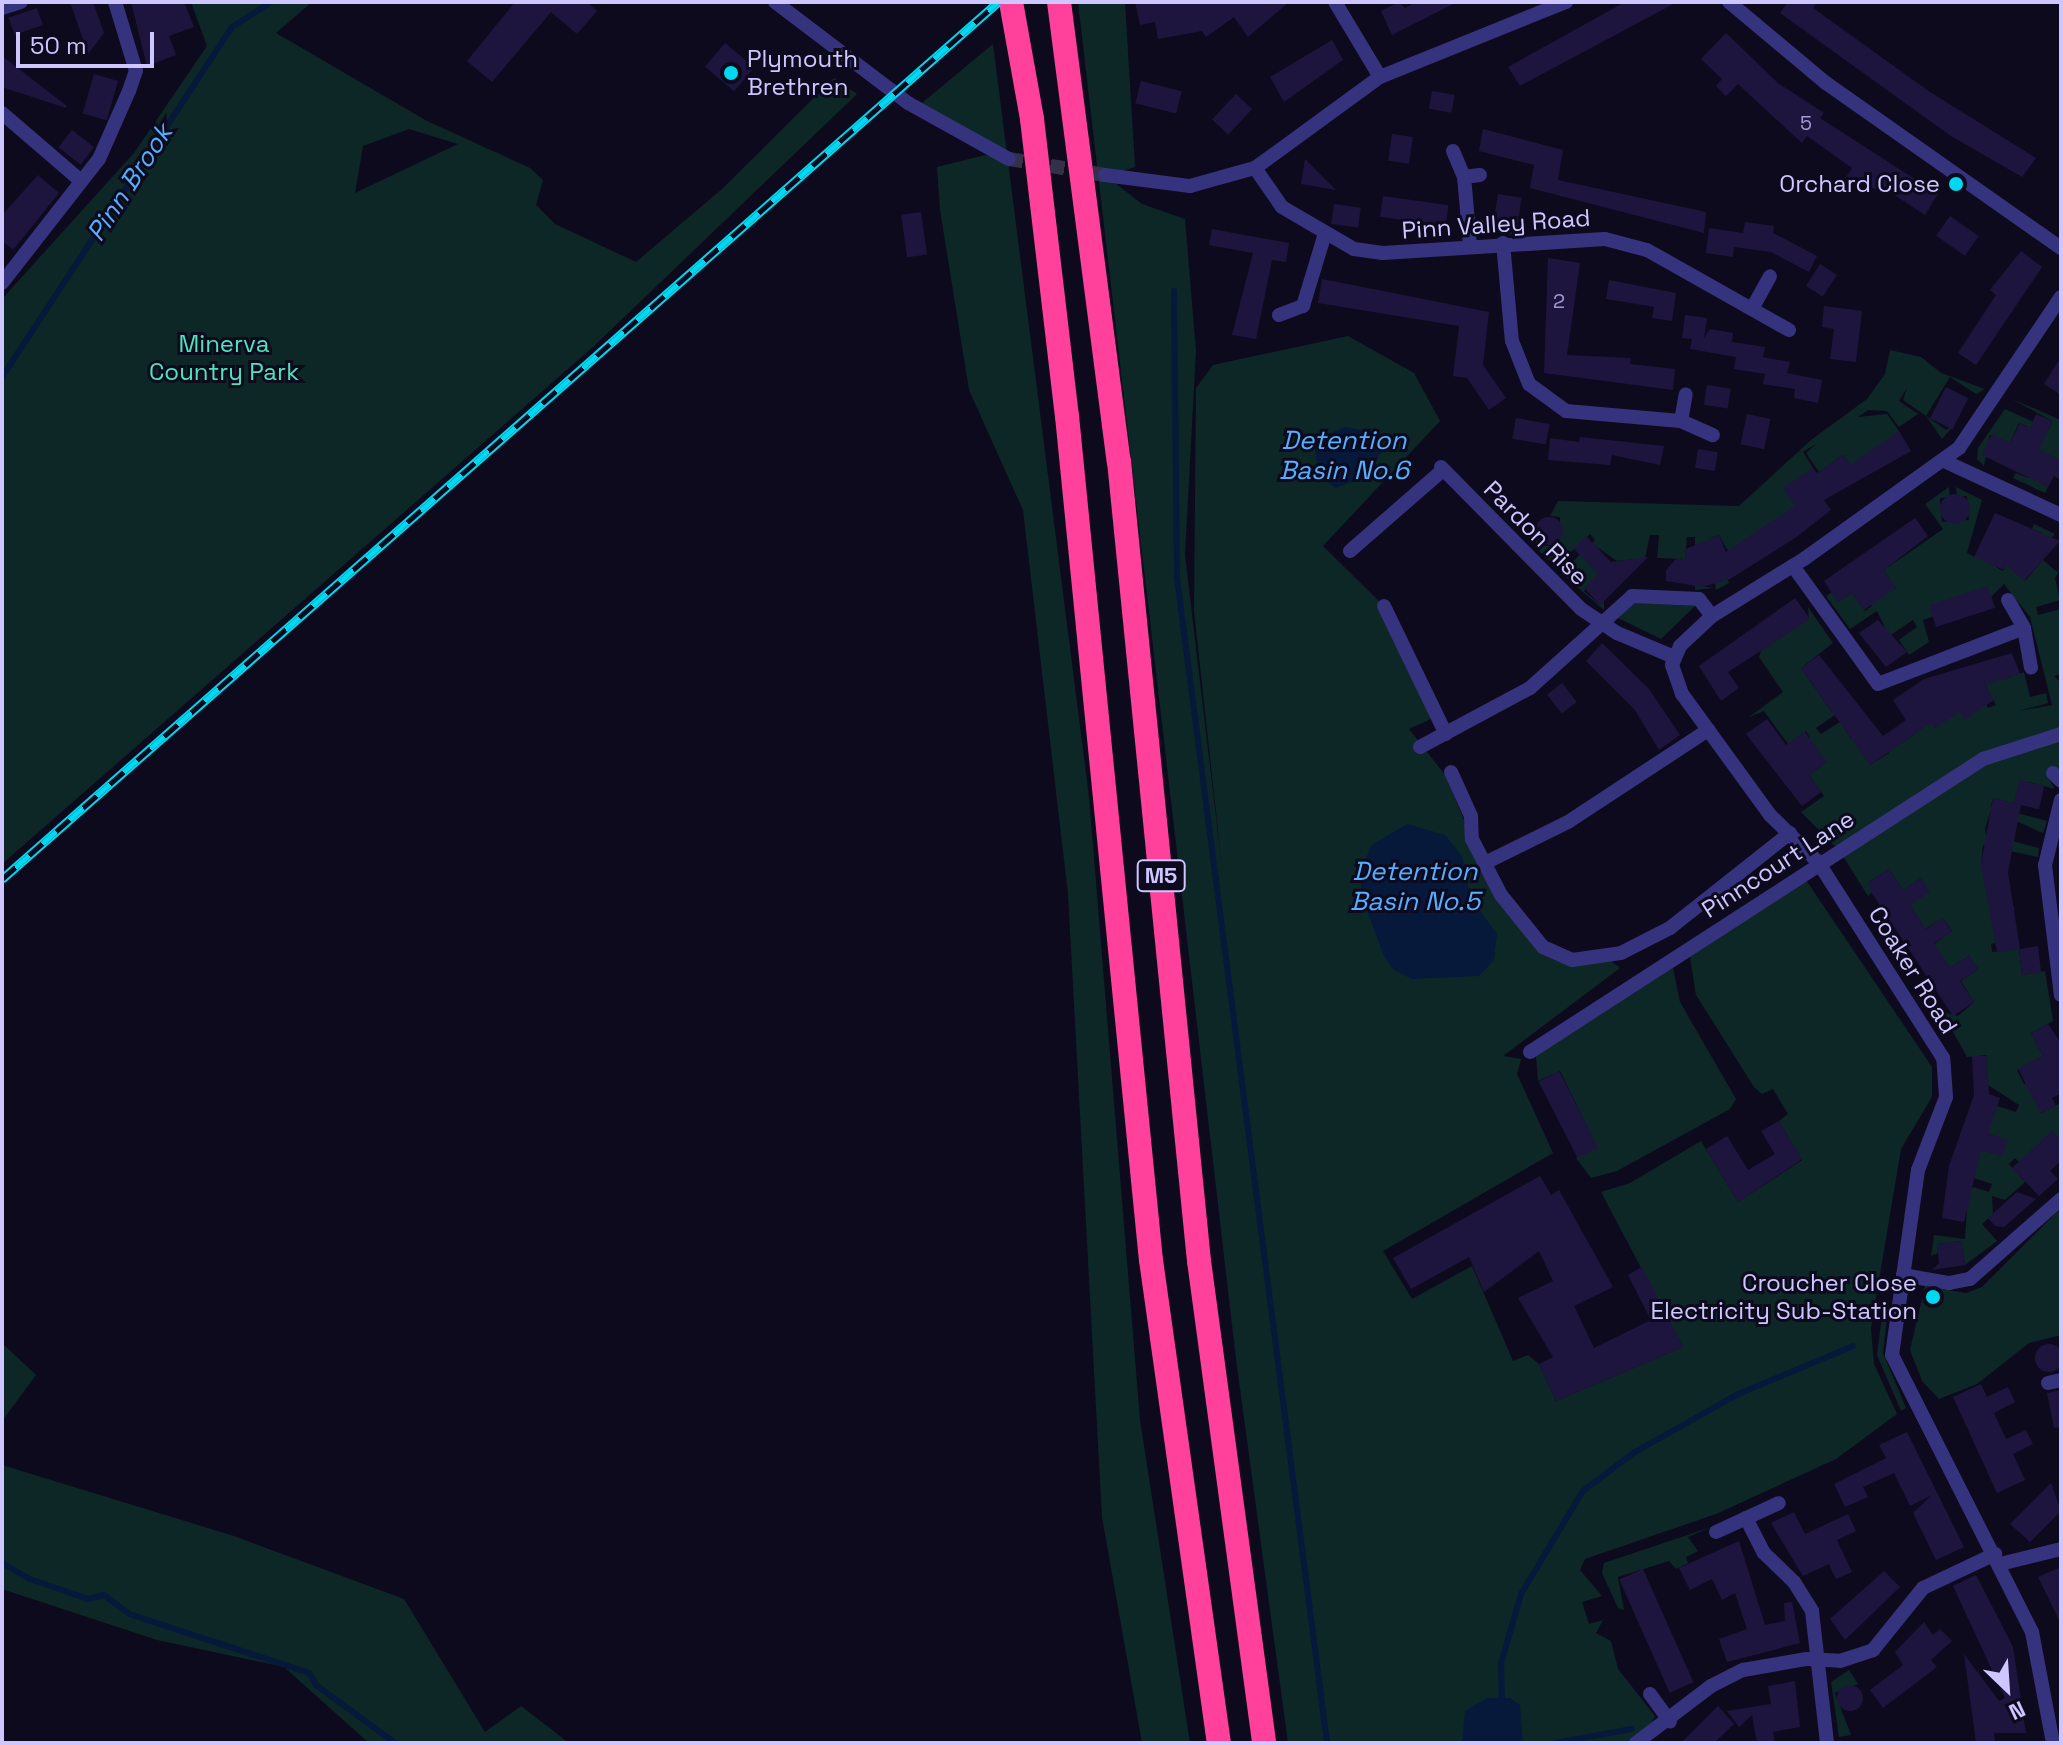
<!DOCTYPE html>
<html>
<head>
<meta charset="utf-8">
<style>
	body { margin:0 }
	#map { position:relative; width:2063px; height:1745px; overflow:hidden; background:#0e0a1d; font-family:"Space Grotesk",sans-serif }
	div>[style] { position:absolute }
	.green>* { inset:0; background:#0d2726 }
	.water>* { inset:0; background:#06193a }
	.stream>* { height:6px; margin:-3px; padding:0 3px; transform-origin:3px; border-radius:3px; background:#06193a }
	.building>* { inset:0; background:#1e153e; transform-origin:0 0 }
	.round { border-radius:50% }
	.street-tunnel>* { height:14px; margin-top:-7px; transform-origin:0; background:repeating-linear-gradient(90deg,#34304a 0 14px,transparent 0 21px) }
	.street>* { height:14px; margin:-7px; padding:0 7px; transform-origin:7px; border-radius:7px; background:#36337e }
	.highway>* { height:24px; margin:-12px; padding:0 12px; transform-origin:12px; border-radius:12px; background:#ff419b }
	.rail>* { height:9px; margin-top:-4.5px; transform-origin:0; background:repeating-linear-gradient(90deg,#0e0a1d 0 18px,#00d8f1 0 36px); box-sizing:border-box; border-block:2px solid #00d8f1 }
	.dots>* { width:22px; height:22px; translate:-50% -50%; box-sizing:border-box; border:4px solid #0e0a1d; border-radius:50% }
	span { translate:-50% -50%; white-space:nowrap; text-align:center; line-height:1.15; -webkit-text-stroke:6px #0e0a1d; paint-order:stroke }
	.number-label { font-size:20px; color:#a19acf }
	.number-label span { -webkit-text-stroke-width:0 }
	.shield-label span { padding:2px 6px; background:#0e0a1d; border:2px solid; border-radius:6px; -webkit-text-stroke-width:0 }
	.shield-label { font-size:22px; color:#cdc6ff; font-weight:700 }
	.poi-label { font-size:24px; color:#cdc6ff }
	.left { translate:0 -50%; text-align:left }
	.right { translate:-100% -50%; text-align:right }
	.street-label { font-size:24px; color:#cdc6ff }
	.park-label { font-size:24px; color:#4de4bf }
	.water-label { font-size:26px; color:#54afff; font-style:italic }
	.frame { position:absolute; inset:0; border:4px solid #cdc6ff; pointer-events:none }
	.north { position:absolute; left:1967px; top:1649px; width:80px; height:80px; -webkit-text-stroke:6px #0e0a1d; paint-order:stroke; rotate:155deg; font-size:22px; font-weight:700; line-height:32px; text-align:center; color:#cdc6ff }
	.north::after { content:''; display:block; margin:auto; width:28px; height:36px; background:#cdc6ff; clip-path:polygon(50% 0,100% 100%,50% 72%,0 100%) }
	.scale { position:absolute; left:16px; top:32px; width:138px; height:36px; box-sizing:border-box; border:4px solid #cdc6ff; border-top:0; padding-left:10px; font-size:24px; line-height:28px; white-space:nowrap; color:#cdc6ff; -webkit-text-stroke:6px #0e0a1d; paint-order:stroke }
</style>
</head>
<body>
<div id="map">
	<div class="green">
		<i style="clip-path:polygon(evenodd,191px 2px,312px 2px,276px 33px,427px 121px,530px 168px,543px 180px,536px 205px,555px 224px,636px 262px,722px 189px,834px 78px,857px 94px,594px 346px,2px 864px,2px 299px,134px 153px,207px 46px,191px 2px,409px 129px,458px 144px,355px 193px,363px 146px,409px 129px)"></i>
		<i style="clip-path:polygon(1078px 2px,1125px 2px,1135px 167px,1106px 176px,1142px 204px,1185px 219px,1196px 351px,1185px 555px,1223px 876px,1194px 611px,1196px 388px,1213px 365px,1348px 336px,1414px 373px,1440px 421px,1323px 546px,1384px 606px,1431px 719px,1409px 729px,1445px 775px,1472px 839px,1543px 947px,1572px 960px,1607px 958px,1620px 968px,1503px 1056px,1521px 1059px,1517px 1074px,1553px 1153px,1383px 1251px,1412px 1299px,1472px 1266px,1513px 1361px,1528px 1355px,1539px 1364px,1556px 1401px,1683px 1347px,1601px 1192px,1630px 1183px,1701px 1141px,1738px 1202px,1802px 1160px,1779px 1121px,1788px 1114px,1773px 1089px,1762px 1094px,1754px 1087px,1696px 995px,1689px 951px,1804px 877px,1932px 1067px,1932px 1097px,1901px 1149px,1871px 1328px,1874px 1364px,1897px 1414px,1836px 1459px,1716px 1514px,1585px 1559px,1580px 1570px,1602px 1596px,1582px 1602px,1589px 1624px,1603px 1620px,1596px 1633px,1611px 1641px,1618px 1669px,1655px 1716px,1646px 1733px,1624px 1743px,1288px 1743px,1236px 1359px)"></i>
		<i style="clip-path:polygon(993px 44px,1089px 797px,1140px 1420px,1190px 1743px,1142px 1743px,1102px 1517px,1068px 894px,1023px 510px,969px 390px,940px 210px,937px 167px,985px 155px,1006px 159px,922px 103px)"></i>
		<i style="clip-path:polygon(1890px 350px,1921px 357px,1941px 373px,1985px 389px,1976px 394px,1950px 377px,1926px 416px,1946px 430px,1954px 425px,1942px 439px,1926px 416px,1903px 400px,1907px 388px,1899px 401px,1918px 414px,1899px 427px,1887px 411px,1868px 410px,1858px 417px,1887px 414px,1899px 431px,1852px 467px,1843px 455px,1819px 472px,1806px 453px,1817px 443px,1803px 452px,1813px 468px,1796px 506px,1728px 551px,1719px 535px,1711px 538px,1729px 583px,1716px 590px,1715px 583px,1723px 581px,1702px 586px,1713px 588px,1695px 590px,1695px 537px,1687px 537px,1685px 559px,1657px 558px,1659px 535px,1650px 535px,1645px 558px,1617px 561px,1594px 545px,1598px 574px,1584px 591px,1600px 605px,1604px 601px,1604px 610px,1561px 573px,1595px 540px,1590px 534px,1555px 567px,1536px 548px,1536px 537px,1539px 546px,1560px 546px,1560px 517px,1550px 516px,1558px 501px,1739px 506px,1811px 440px,1867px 399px,1885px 374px)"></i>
		<i style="clip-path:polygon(2012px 399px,2061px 420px,2061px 460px,2031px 478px,2048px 487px,2045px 493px,2013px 478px,2016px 473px,2028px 478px,2038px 455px,2027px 426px,2019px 423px,2010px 443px,1990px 435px,1984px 466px,1977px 459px,1978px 448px,2005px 409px,2049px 429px,2052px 421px)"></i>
		<i style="clip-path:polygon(1949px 487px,1950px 497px,1940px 498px,1942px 522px,1969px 520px,1967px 496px,1957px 496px,1956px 487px,1982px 500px,1967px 553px,1975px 557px,2005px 546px,1996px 567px,2003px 571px,2014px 549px,2042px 533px,2032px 529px,2034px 524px,2055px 534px,2018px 575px,2025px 581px,2043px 560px,2057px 572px,2061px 568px,2055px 578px,2060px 600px,2036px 607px,2038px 615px,2061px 609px,2061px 674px,2054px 676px,2061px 683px,2061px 730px,1996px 748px,1837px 848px,1801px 812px,1824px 796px,1809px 775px,1827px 762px,1792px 751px,1810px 738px,1806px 731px,1788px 744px,1764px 711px,1749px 717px,1783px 692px,1759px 657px,1761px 651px,1809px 619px,1808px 607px,1833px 643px,1801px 668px,1832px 712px,1845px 708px,1816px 728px,1821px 734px,1840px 722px,1851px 739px,1862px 733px,1870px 765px,1889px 753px,1883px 744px,1900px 744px,1914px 735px,1905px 720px,1922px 709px,1935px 728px,1975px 685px,1988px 708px,1996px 705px,1985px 684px,2000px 678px,1996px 657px,2004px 679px,2024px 672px,2030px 697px,2046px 693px,2048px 703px,2019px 711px,2052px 705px,2030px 617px,2004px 584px,1991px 597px,1923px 620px,1929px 642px,1909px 655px,1899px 640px,1917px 627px,1913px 620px,1889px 636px,1877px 611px,1850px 629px,1826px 596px,1832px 592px,1838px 602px,1852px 593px,1865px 611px,1872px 606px,1860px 588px,1896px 589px,1884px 570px,1943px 529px,1925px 504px)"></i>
		<i style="clip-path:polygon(1635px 603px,1695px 606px,1661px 639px,1616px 617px)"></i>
		<i style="clip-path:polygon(2061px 737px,2061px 771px,2048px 777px,2055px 789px,2029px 782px,2013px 803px,1993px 798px,1991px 806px,2047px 821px,2043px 833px,1991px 810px,1985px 828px,1986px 834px,2039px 848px,2038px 857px,1983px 845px,1981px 864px,2009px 875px,1986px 881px,1990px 909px,2014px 906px,2014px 911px,1992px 915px,2008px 941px,1991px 944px,1992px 952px,2019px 949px,2022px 975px,2045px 971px,2053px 1021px,2031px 1033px,2043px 1056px,2017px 1070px,2024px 1084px,2046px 1074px,2037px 1106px,2041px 1113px,2061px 1103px,2061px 1141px,2052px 1131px,2029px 1173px,2015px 1158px,2009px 1164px,2025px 1182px,2005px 1200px,1992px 1196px,1993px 1214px,1982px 1224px,1997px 1241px,1965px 1265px,1961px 1241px,1937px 1244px,1938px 1253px,1931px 1256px,1934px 1235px,1965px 1239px,1968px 1195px,1973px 1187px,1989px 1192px,1992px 1184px,1971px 1177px,1997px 1106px,2016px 1112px,2019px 1105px,1988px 1085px,1987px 1055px,1967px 1057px,1942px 1012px,1958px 1016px,1974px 1002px,1961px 981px,1978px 969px,1969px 956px,1950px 968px,1934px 944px,1952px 931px,1943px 918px,1925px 929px,1910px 905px,1921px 878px,1903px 890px,1889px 869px,1869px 882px,1873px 891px,1868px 896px,1841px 853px,1983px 764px)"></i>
		<i style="clip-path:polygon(1673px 968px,1680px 1002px,1736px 1099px,1730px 1109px,1617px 1171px,1591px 1178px,1576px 1158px,1597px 1147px,1560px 1071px,1538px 1081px,1536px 1056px)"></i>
		<i style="clip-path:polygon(2061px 1208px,2061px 1335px,2029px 1343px,1977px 1384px,1939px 1399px,1922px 1381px,1910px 1350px,1925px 1286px,1966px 1293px,1982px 1287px)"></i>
		<i style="clip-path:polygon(1884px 1300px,1889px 1301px,1883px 1353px,1906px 1408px,1901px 1411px,1877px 1355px)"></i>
		<i style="clip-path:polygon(2px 1343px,36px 1375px,2px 1421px)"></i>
		<i style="clip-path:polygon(2px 1465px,234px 1536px,404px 1599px,485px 1732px,521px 1706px,569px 1743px,369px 1743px,284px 1667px,157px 1640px,2px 1589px)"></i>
		<i style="clip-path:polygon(1714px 1526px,1688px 1537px,1698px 1551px,1686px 1557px,1688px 1563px,1676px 1569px,1669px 1561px,1618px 1577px,1624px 1610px,1618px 1608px,1602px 1573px,1604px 1563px)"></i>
		<i style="clip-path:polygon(1849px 1670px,1858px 1684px,1835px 1693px,1851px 1735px,1839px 1737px,1831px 1682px)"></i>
	</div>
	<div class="water">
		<i style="clip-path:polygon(1345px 427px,1374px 432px,1383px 451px,1357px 480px,1335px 488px,1319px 475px,1315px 450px,1321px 437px)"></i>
		<i style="clip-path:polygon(1407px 824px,1445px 835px,1462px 856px,1471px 899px,1497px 934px,1494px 960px,1479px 976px,1412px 979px,1394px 970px,1384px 956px,1361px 895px,1361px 869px,1372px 845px)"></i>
		<i style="clip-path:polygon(1487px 1698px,1510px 1698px,1520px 1705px,1523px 1743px,1462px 1743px,1465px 1711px)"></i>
	</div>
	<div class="stream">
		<i style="left:1174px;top:291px;width:287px;rotate:89.4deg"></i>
		<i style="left:1177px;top:578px;width:1175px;rotate:82.66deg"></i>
		<i style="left:2px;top:377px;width:419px;rotate:-56.7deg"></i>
		<i style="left:232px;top:27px;width:46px;rotate:-32.7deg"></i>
		<i style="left:2px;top:1563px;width:32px;rotate:30deg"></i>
		<i style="left:30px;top:1579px;width:61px;rotate:19deg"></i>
		<i style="left:88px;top:1599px;width:16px;rotate:-14deg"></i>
		<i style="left:104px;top:1595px;width:31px;rotate:37deg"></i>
		<i style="left:129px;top:1614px;width:189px;rotate:18.1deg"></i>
		<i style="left:309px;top:1673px;width:14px;rotate:60deg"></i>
		<i style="left:316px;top:1685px;width:98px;rotate:36.3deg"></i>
		<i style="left:1502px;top:1703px;width:40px;rotate:-91.4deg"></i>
		<i style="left:1501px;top:1663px;width:72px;rotate:-73.8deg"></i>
		<i style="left:1521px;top:1594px;width:120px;rotate:-59deg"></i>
		<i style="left:1583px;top:1491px;width:65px;rotate:-36.9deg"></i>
		<i style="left:1635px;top:1452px;width:116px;rotate:-29.4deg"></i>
		<i style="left:1736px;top:1395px;width:127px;rotate:-22.7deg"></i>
		<i style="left:1555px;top:1743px;width:78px;rotate:-10.3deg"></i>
	</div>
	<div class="building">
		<i style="clip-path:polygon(70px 2px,93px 2px,104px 33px,88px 54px)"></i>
		<i style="clip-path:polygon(131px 2px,184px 2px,194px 27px,169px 36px,176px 55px,147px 66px)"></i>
		<i style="clip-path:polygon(515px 2px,587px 2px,597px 11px,577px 34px,551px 12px,492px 82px,467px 61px)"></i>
		<i style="clip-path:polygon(1135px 2px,1289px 2px,1248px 37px,1234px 17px,1206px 37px,1202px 31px,1158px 39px,1155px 22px,1140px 25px)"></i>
		<i style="clip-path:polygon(1399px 2px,1405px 8px,1416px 2px,1457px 2px,1392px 35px,1381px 11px)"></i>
		<i style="clip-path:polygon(1625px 2px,1677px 2px,1520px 86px,1508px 67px)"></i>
		<i style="clip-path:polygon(1788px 2px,1817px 2px,1813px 8px,1930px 92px,2036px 158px,2022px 177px,1951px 136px,1780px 13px)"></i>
		<i style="left:37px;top:8px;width:18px;height:30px;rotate:71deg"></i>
		<i style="clip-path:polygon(1726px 33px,1778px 83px,1824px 113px,1820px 118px,1938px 194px,1925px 215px,1887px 190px,1883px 195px,1863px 181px,1857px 188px,1845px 179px,1852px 168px,1807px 136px,1802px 143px,1738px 84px,1726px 96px,1716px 86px,1722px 79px,1701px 59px)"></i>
		<i style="clip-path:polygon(1332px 40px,1343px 60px,1284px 102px,1270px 77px)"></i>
		<i style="left:725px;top:43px;width:38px;height:31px;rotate:40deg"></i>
		<i style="clip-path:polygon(2px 56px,67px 106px,66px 108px,2px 87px)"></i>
		<i style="left:94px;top:74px;width:25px;height:41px;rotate:16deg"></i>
		<i style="left:1141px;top:81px;width:42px;height:23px;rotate:14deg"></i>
		<i style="left:1432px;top:91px;width:23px;height:18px;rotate:10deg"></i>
		<i style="left:1236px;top:94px;width:22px;height:35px;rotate:43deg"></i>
		<i style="clip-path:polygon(1483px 129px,1563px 150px,1558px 180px,1706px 212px,1704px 233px,1530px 188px,1534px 165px,1479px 151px)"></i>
		<i style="left:72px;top:130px;width:28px;height:22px;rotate:38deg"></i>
		<i style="left:1392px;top:134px;width:21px;height:27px;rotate:8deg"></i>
		<i style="clip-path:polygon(1305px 159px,1336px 190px,1301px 184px)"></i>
		<i style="clip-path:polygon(38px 175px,59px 193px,13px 250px,2px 241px,2px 215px)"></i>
		<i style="left:1498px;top:194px;width:24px;height:38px;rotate:9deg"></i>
		<i style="left:1383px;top:196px;width:66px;height:21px;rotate:8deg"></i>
		<i style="left:1334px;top:204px;width:27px;height:20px;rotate:8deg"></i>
		<i style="left:921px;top:212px;width:43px;height:20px;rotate:82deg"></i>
		<i style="left:1950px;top:216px;width:35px;height:24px;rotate:35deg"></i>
		<i style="clip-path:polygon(1745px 222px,1774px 226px,1773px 233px,1817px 256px,1809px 272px,1771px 252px,1734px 247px,1733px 257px,1706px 253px,1709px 228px,1743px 233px)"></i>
		<i style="clip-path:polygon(1212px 229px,1289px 243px,1286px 262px,1272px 260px,1256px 339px,1232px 335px,1253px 253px,1209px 245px)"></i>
		<i style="clip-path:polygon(2021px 251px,2042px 267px,1976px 365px,1958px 353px,1996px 295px,1990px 290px)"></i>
		<i style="clip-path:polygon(1548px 258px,1580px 263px,1567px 355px,1631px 358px,1630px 364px,1675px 369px,1673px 390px,1544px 373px)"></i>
		<i style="left:1820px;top:264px;width:20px;height:26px;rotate:33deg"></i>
		<i style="clip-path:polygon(1322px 279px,1489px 312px,1483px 365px,1506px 398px,1489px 410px,1467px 378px,1453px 376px,1459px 326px,1318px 303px)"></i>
		<i style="clip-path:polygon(1609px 280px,1676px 293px,1672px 321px,1652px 318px,1654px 307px,1606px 299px)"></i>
		<i style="clip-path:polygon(1824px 306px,1862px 311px,1856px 362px,1830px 359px,1834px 329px,1822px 327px)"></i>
		<i style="clip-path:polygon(1685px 315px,1707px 318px,1704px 338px,1710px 329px,1733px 333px,1732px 342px,1765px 347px,1763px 357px,1790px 362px,1787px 373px,1822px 380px,1818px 403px,1794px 398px,1795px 389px,1763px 384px,1765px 374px,1734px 369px,1736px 357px,1690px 349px,1692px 339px,1682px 338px)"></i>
		<i style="clip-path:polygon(2061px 357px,2061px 395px,2044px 384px)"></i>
		<i style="left:1707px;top:385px;width:24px;height:20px;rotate:9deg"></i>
		<i style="left:1946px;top:387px;width:25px;height:35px;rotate:27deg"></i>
		<i style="left:1747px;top:414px;width:24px;height:31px;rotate:12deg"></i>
		<i style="clip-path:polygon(2036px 414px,2052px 421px,2039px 450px,2061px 460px,2061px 480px,2054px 476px,2048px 487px,1982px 455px,1992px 434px,2010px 443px,2020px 423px,2030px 428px)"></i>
		<i style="left:1516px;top:418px;width:34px;height:21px;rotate:10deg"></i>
		<i style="clip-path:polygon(1899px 431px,1911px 451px,1824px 500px,1831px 510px,1795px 538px,1730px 579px,1702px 587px,1666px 581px,1666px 570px,1676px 559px,1685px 559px,1686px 549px,1719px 535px,1726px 552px,1795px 506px,1783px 488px,1802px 475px,1813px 468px,1817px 473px,1843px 455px,1850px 465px)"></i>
		<i style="clip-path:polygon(1580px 437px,1664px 446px,1660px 465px,1612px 455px,1610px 465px,1548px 460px,1550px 438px,1579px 442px)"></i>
		<i style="left:1698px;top:449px;width:20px;height:19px;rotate:9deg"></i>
		<i class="round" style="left:1940px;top:494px;width:30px;height:30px"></i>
		<i style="clip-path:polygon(1995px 513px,2060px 541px,2024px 581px,2006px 565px,2004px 570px,1974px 557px)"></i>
		<i class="round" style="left:1535px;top:517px;width:28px;height:28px"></i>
		<i style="clip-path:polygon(1915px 518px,1928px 536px,1884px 570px,1896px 588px,1864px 610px,1852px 593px,1838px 602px,1824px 581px)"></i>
		<i style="clip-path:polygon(1586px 536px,1611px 562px,1648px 557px,1600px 605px,1584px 588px,1598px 574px,1574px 549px)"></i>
		<i style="left:1988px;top:586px;width:23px;height:62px;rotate:72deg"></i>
		<i style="clip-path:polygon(1795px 598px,1810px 619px,1728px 672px,1739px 688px,1721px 701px,1699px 666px)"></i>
		<i style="clip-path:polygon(1878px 620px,1907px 652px,1886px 667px,1859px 633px)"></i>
		<i style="clip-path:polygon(1602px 643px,1649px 689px,1680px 735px,1659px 750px,1635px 710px,1586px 661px)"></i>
		<i style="clip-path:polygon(2012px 653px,2020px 674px,1985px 685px,1994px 700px,1965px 719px,1960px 712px,1935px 728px,1931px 723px,1870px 765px,1801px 668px,1819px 655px,1883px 736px,1906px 720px,1893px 700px,1924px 679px)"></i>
		<i style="left:1562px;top:683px;width:24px;height:19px;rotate:52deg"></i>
		<i style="clip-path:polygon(1767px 719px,1786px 745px,1805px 732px,1827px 762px,1809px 775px,1821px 792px,1802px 806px,1746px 734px)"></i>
		<i style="left:2019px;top:780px;width:26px;height:24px;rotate:13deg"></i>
		<i style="clip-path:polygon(1993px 798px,2021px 805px,2008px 872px,2020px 949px,2038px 946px,2041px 972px,2022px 975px,2019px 949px,1997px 952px,1981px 864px)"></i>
		<i style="clip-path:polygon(1889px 869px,1903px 890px,1921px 878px,1930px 892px,1910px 905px,1926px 929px,1943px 918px,1952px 932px,1934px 943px,1950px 968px,1969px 956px,1978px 969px,1960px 981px,1974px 1002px,1953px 1016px,1871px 892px,1868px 883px)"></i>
		<i style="clip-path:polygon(2048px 1024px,2061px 1043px,2061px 1093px,2052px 1098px,2056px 1106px,2040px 1113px,2018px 1068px,2043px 1056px,2031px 1033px)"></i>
		<i style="clip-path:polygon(1972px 1056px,1987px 1056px,1989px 1094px,2000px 1098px,1988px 1133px,2008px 1140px,2002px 1157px,1981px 1150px,1964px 1222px,1942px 1218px,1949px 1166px,1974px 1095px)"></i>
		<i style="left:1559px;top:1071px;width:86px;height:23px;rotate:63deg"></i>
		<i style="clip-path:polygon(1779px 1121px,1802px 1159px,1738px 1202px,1706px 1149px,1727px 1136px,1748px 1170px,1775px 1154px,1761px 1131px)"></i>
		<i style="clip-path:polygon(2052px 1131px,2061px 1141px,2061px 1161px,2050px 1171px,2058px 1179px,2039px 1196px,2012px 1168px)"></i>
		<i style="clip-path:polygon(1540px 1176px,1551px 1195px,1559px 1190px,1613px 1287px,1574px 1306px,1594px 1348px,1651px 1320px,1628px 1275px,1642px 1267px,1683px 1347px,1556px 1401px,1539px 1364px,1553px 1357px,1518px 1298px,1553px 1281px,1539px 1251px,1484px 1292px,1469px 1257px,1411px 1289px,1393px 1258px)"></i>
		<i style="clip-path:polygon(2017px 1192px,2036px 1199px,2004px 1227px,1995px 1226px,1988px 1218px)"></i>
		<i style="clip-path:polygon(1961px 1241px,1965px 1265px,1932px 1270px,1939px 1263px,1937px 1244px)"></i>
		<i class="round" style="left:2035px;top:1344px;width:28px;height:28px"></i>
		<i style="clip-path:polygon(1981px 1384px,1987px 1397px,2008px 1387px,2015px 1402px,1994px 1413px,2006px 1439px,2026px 1430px,2033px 1444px,2013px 1454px,2025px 1480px,1997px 1493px,1953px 1397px)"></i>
		<i style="clip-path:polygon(2061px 1390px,2061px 1427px,2054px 1428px,2047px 1393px)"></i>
		<i style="clip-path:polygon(1907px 1432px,1964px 1547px,1936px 1560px,1913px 1513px,1932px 1495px,1910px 1506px,1894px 1473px,1863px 1487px,1868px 1497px,1845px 1507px,1834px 1484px,1886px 1458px,1879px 1445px)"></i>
		<i style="clip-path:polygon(2051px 1483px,2061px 1511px,2030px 1542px,2010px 1524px)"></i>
		<i style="clip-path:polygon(1794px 1512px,1805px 1534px,1848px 1514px,1856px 1531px,1837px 1540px,1852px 1572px,1836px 1579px,1829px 1564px,1803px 1576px,1771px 1523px)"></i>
		<i style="clip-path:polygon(1739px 1541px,1765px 1625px,1785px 1621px,1784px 1603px,1792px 1602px,1800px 1643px,1727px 1662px,1719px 1639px,1747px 1629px,1735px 1593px,1722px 1600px,1712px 1579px,1690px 1590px,1679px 1568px)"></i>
		<i style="clip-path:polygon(2061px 1567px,2061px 1624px,2038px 1577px)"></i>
		<i style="left:1643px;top:1569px;width:124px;height:26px;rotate:66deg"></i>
		<i style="clip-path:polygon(1884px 1571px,1900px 1587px,1845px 1640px,1830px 1619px)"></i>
		<i style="clip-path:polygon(1976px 1575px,2013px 1647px,2026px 1733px,1994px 1733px,1995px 1743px,1976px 1743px,1964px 1654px,1999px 1701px,2005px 1698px,1953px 1586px)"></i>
		<i style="clip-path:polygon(1924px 1622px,1933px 1635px,1940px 1629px,1952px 1641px,1931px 1660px,1937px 1667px,1883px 1708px,1870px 1690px,1903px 1665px,1895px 1652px)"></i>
		<i style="clip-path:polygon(1795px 1681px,1800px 1727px,1773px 1732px,1775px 1743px,1757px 1743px,1752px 1715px,1739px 1727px,1727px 1711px,1771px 1704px,1768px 1686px)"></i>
		<i class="round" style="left:1837px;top:1685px;width:26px;height:26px"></i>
		<i style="clip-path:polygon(1718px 1706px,1734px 1724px,1714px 1743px,1681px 1743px)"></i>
	</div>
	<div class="street-tunnel">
		<i style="left:1009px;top:159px;width:97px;rotate:9.5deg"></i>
	</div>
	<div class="street">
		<i style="left:775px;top:2px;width:167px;rotate:37.2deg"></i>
		<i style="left:908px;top:103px;width:115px;rotate:29deg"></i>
		<i style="left:1335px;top:2px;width:87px;rotate:59deg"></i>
		<i style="left:1729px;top:2px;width:126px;rotate:39.9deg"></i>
		<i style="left:1826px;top:83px;width:287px;rotate:35.1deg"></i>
		<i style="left:2px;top:8px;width:20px;rotate:-18deg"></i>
		<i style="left:2px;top:113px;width:104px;rotate:40.7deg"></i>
		<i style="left:1453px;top:151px;width:28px;rotate:67deg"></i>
		<i style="left:1255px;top:168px;width:47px;rotate:55.3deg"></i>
		<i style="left:1282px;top:207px;width:83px;rotate:30.3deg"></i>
		<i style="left:1354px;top:249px;width:29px;rotate:8deg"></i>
		<i style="left:1383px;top:253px;width:222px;rotate:-3.6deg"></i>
		<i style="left:1605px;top:239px;width:43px;rotate:14.7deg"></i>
		<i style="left:1647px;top:250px;width:163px;rotate:29.4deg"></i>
		<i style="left:1105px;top:175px;width:86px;rotate:7.4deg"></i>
		<i style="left:1190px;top:186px;width:67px;rotate:-15.5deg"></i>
		<i style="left:1255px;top:168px;width:155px;rotate:-36.1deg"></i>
		<i style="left:1380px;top:77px;width:201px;rotate:-22deg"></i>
		<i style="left:1503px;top:243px;width:98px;rotate:84.8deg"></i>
		<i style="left:1512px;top:341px;width:46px;rotate:68.4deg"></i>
		<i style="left:1529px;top:384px;width:46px;rotate:36.1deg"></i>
		<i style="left:1566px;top:411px;width:115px;rotate:5deg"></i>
		<i style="left:1681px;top:421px;width:35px;rotate:24deg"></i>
		<i style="left:1470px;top:245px;width:68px;rotate:-95deg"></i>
		<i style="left:1464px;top:177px;width:16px;rotate:-7deg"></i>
		<i style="left:2px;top:283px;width:157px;rotate:-52deg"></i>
		<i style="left:99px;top:159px;width:74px;rotate:-66.2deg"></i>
		<i style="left:129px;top:91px;width:21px;rotate:-71deg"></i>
		<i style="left:136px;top:71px;width:72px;rotate:-106.9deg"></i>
		<i style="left:1753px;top:307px;width:35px;rotate:-61deg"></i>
		<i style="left:1279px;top:315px;width:26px;rotate:-21deg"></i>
		<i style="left:1303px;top:306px;width:72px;rotate:-73.1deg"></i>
		<i style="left:1681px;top:421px;width:27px;rotate:-80deg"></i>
		<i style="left:1944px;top:461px;width:129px;rotate:24.8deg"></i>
		<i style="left:1441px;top:467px;width:199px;rotate:45.4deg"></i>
		<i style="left:1581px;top:609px;width:43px;rotate:33.7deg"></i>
		<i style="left:1617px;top:633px;width:62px;rotate:22.8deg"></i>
		<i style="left:1350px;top:551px;width:123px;rotate:-41.1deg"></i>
		<i style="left:1793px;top:566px;width:145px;rotate:54.2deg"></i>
		<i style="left:1878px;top:684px;width:156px;rotate:-21deg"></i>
		<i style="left:2008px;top:600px;width:32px;rotate:60deg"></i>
		<i style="left:2024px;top:628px;width:40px;rotate:80deg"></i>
		<i style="left:1384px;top:606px;width:142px;rotate:64.2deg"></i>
		<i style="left:1420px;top:747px;width:125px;rotate:-28.2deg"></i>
		<i style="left:1530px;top:688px;width:137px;rotate:-42deg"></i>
		<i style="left:1632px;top:596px;width:67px;rotate:2.6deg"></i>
		<i style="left:1699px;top:599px;width:21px;rotate:53deg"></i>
		<i style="left:1451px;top:772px;width:48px;rotate:65.6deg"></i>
		<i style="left:1471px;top:816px;width:23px;rotate:88deg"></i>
		<i style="left:1472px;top:839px;width:63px;rotate:62.6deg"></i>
		<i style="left:1501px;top:895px;width:67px;rotate:51.1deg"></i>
		<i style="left:1543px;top:947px;width:32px;rotate:24deg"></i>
		<i style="left:1572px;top:960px;width:49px;rotate:-8.1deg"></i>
		<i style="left:1621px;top:953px;width:55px;rotate:-27deg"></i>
		<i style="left:1670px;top:928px;width:153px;rotate:-38.4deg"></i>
		<i style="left:2053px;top:773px;width:11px;rotate:45deg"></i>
		<i style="left:2061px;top:800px;width:67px;rotate:103.8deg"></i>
		<i style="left:2045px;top:865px;width:131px;rotate:83deg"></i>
		<i style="left:1485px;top:863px;width:93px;rotate:-26.3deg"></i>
		<i style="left:1568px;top:822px;width:168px;rotate:-33.3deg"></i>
		<i style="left:1530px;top:1052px;width:539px;rotate:-32.89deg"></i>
		<i style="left:1983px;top:759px;width:82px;rotate:-17.8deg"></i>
		<i style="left:1903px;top:1275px;width:47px;rotate:9.9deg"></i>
		<i style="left:1949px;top:1283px;width:21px;rotate:-11deg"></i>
		<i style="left:1970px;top:1279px;width:121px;rotate:-41.3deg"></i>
		<i style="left:2048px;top:1383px;width:13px;rotate:-13deg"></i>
		<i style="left:1746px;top:1518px;width:39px;rotate:63deg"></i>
		<i style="left:1764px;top:1553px;width:42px;rotate:44deg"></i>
		<i style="left:1794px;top:1582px;width:34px;rotate:58deg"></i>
		<i style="left:1812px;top:1611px;width:133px;rotate:83.5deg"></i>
		<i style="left:1716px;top:1532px;width:69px;rotate:-24.7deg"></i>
		<i style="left:2000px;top:1564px;width:63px;rotate:-13.8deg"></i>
		<i style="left:1650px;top:1694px;width:34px;rotate:54deg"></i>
		<i style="left:1636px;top:1743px;width:94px;rotate:-37.2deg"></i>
		<i style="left:1711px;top:1686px;width:36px;rotate:-27deg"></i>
		<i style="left:1743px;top:1670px;width:65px;rotate:-9.8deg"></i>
		<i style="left:1807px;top:1659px;width:33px;rotate:3deg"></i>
		<i style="left:1840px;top:1661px;width:35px;rotate:-18deg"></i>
		<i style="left:1873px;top:1650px;width:80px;rotate:-51.1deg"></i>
		<i style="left:1923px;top:1588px;width:80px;rotate:-25.3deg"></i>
		<i style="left:2053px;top:1743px;width:113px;rotate:-100.7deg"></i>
		<i style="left:2032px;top:1632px;width:310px;rotate:-116.8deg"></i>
		<i style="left:1892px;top:1355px;width:187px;rotate:-82deg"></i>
		<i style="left:1918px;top:1170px;width:78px;rotate:-69deg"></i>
		<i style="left:1946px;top:1097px;width:39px;rotate:-94deg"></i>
		<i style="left:1943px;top:1058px;width:231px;rotate:-122.5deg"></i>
		<i style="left:1819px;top:863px;width:69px;rotate:-135.6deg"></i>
		<i style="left:1770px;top:815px;width:150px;rotate:-126deg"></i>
		<i style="left:1682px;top:694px;width:31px;rotate:-109deg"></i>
		<i style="left:1672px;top:665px;width:21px;rotate:-67deg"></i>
		<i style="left:1680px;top:646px;width:44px;rotate:-43.2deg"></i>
		<i style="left:1712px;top:616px;width:108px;rotate:-31.8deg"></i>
		<i style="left:1804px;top:559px;width:191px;rotate:-35.6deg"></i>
		<i style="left:1959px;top:448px;width:182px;rotate:-56deg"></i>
	</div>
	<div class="highway">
		<i style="left:1011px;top:2px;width:119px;rotate:79.8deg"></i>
		<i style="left:1032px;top:119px;width:299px;rotate:83.3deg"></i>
		<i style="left:1067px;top:416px;width:848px;rotate:84.32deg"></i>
		<i style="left:1151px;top:1260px;width:488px;rotate:82deg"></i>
		<i style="left:1059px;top:2px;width:463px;rotate:82.6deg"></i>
		<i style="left:1119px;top:461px;width:804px;rotate:84.29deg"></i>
		<i style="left:1199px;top:1261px;width:486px;rotate:82.3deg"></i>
	</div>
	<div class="rail">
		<i style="left:2px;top:879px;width:1327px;rotate:-41.36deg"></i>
	</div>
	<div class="dots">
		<i style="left:731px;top:73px;background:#00d8f1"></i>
		<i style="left:1956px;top:184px;background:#00d8f1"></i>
		<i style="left:1933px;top:1297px;background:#00d8f1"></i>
	</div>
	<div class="number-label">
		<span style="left:1806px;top:123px">5</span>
		<span style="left:1559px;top:301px">2</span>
	</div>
	<div class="shield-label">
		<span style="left:1161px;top:876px">M5</span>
	</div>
	<div class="poi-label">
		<span class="left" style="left:747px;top:73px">Plymouth<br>Brethren</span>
		<span class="right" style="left:1940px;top:184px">Orchard Close</span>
		<span class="right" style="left:1917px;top:1297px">Croucher Close<br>Electricity Sub-Station</span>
	</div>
	<div class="street-label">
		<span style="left:1496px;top:224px;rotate:-4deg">Pinn Valley Road</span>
		<span style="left:1536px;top:533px;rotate:45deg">Pardon Rise</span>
		<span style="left:1778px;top:864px;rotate:-33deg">Pinncourt Lane</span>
		<span style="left:1913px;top:970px;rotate:58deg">Coaker Road</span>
	</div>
	<div class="park-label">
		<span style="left:224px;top:358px">Minerva<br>Country Park</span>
	</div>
	<div class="water-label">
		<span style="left:130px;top:183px;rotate:-57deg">Pinn Brook</span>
		<span style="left:1344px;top:456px">Detention<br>Basin No.6</span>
		<span style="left:1415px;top:887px">Detention<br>Basin No.5</span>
	</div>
	<div class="frame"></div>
	<div class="north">N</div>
	<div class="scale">50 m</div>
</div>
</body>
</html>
